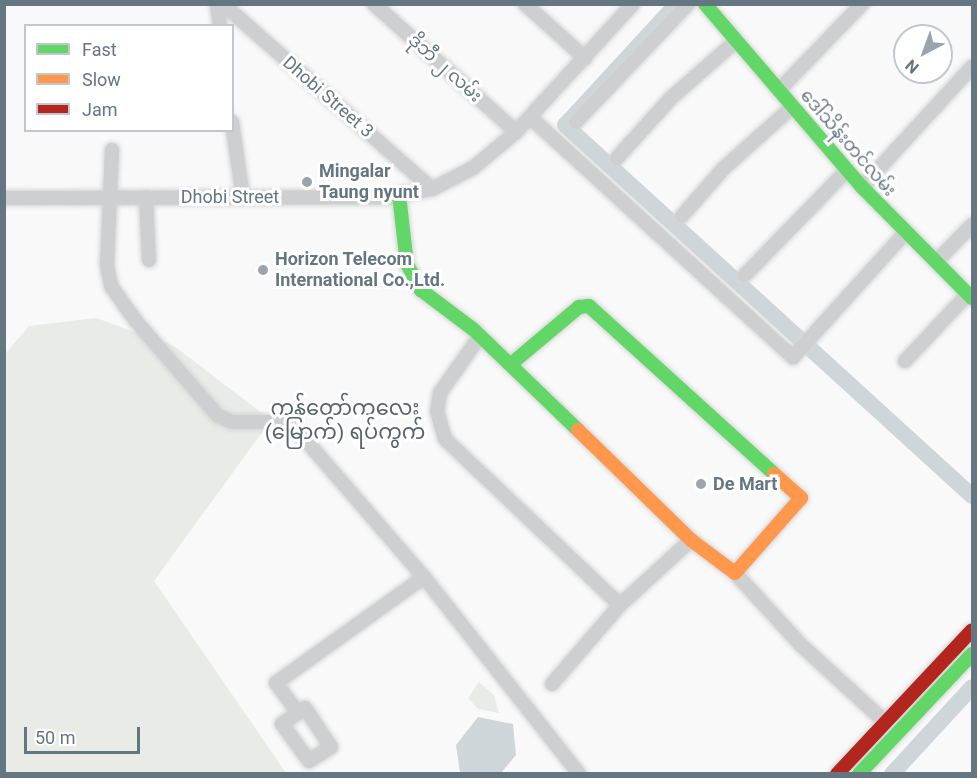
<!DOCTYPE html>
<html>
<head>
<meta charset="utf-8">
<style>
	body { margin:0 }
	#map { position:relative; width:977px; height:778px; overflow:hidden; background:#f9f9f9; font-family:Roboto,"Noto Sans Myanmar",sans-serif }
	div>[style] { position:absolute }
	.green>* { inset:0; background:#e8ebe6 }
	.water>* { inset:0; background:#ced6d9 }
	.canal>* { height:16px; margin:-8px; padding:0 8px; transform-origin:8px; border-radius:8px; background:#ced6d9 }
	.roads { filter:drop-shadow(0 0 2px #d5d6d7) drop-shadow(0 0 2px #d5d6d7) }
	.street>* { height:14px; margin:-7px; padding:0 7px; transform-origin:7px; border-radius:7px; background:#cecfd0 }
	.fast>* { height:14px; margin:-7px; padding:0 7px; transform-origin:7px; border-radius:7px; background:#63d668 }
	.slow>* { height:14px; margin:-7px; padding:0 7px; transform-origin:7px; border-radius:7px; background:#ff974d }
	.jam>* { height:14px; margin:-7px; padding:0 7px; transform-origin:7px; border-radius:7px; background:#b3261e }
	.dots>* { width:16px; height:16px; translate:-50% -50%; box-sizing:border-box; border:3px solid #fff; border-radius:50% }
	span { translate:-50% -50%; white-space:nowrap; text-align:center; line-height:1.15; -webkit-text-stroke:6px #fff; paint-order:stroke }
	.street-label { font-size:18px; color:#657683 }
	.poi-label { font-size:18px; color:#657683; font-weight:700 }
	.left { translate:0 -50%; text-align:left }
	.quarter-label { font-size:21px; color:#57646e }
	.frame { position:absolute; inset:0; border:6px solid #657683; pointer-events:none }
	.legend { position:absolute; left:24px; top:24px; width:210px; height:108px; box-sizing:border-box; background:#fff; border:2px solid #c1c8cd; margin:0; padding:8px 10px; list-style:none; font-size:18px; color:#657683 }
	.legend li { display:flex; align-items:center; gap:12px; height:30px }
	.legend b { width:30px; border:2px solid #c1c8cd }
	.north { position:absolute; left:893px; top:24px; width:60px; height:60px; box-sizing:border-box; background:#fff; border:2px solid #c1c8cd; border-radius:50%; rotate:221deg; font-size:16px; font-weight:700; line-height:24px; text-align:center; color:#657683 }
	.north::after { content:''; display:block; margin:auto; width:21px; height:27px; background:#99a4ac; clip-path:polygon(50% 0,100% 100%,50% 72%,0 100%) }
	.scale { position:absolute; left:24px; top:727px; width:116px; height:27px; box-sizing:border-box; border:3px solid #657683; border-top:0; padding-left:8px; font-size:18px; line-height:21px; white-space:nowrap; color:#657683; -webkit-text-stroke:4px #fff; paint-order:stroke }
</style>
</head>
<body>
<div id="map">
	<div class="green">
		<i style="clip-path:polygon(96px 318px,174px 346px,271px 420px,154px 581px,286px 773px,5px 774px,5px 354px,29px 326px)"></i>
		<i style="clip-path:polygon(479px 682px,494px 695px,499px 713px,478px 709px,468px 698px)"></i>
	</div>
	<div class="water">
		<i style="clip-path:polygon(478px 717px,513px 724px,516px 755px,501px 773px,460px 772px,456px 745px)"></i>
	</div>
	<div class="canal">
		<i style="left:675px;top:6px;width:162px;rotate:132.7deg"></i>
		<i style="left:565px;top:125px;width:551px;rotate:42.35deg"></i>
		<i style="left:892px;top:774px;width:118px;rotate:-47.4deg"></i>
	</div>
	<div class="roads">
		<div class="street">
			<i style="left:217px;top:4px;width:22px;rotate:82deg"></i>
			<i style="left:223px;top:4px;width:279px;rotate:41.5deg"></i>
			<i style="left:374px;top:4px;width:191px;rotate:42deg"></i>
			<i style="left:525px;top:4px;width:81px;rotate:42deg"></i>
			<i style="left:779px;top:90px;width:120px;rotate:-46deg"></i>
			<i style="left:531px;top:118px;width:355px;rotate:42.4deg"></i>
			<i style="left:793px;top:357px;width:167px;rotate:-47.9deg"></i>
			<i style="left:232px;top:122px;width:76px;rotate:81.7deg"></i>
			<i style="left:576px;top:122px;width:163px;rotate:-46.5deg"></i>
			<i style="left:112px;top:150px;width:115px;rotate:92.5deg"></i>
			<i style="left:107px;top:265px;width:21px;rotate:79deg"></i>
			<i style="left:111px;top:286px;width:42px;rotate:54.8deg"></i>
			<i style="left:135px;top:320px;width:127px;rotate:49.2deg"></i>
			<i style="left:218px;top:416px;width:15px;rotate:23deg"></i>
			<i style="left:232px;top:422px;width:58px"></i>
			<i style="left:290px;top:422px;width:205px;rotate:49.2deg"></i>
			<i style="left:424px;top:577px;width:251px;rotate:51.8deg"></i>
			<i style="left:617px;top:158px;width:81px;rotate:-48deg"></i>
			<i style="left:671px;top:98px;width:86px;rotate:-41.2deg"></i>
			<i style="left:862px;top:187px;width:163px;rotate:-47.5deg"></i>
			<i style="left:146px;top:197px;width:63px;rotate:87.3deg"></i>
			<i style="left:4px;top:198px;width:383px;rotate:-0.1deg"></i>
			<i style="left:387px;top:197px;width:46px;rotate:-10.1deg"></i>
			<i style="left:432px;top:189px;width:46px;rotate:-27.1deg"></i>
			<i style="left:473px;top:168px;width:56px;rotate:-39.9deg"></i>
			<i style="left:516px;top:132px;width:173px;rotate:-47.6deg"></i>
			<i style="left:682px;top:216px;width:62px;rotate:-48.9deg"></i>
			<i style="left:723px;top:169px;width:93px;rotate:-41.9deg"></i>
			<i style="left:936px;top:262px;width:52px;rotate:-45.8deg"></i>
			<i style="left:745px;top:275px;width:146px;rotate:-45.8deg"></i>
			<i style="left:480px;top:336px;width:70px;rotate:125.1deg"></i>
			<i style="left:440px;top:393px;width:18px;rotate:99deg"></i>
			<i style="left:437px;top:411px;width:29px;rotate:74deg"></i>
			<i style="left:445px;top:439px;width:241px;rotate:43.5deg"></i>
			<i style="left:905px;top:361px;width:92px;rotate:-46.8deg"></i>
			<i style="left:735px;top:573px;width:98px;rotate:47.5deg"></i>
			<i style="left:801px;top:645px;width:114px;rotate:42.5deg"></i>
			<i style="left:552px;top:684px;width:104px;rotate:-49.3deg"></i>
			<i style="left:620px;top:605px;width:96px;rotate:-42.5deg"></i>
			<i style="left:305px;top:708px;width:47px;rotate:56.3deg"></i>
			<i style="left:331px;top:747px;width:26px;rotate:148deg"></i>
			<i style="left:309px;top:761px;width:46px;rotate:-126.1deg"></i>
			<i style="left:282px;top:724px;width:28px;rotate:-35deg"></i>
			<i style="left:298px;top:713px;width:37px;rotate:-126deg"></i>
			<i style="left:276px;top:683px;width:182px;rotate:-35.6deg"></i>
		</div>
		<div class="fast">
			<i style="left:705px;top:4px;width:241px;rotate:49.4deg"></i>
			<i style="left:862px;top:187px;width:156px;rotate:45.3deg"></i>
			<i style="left:399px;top:195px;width:69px;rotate:83.4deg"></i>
			<i style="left:407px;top:264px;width:30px;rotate:62deg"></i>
			<i style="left:421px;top:290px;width:65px;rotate:36.9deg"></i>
			<i style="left:473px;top:329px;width:146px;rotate:43.9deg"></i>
			<i style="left:511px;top:364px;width:89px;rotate:-40deg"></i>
			<i style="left:579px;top:307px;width:10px;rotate:-6deg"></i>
			<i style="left:589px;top:306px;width:250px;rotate:42.2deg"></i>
			<i style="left:859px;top:774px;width:165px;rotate:-46.7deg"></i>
		</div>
		<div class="slow">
			<i style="left:578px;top:430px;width:158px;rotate:44.2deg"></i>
			<i style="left:691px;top:540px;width:55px;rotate:36.9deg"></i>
			<i style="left:735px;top:573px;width:100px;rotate:-48.7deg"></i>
			<i style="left:801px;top:498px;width:36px;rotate:-138deg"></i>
		</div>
		<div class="jam">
			<i style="left:837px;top:774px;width:197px;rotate:-46.8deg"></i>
		</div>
	</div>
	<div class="dots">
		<i style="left:307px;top:182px;background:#99a4ac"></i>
		<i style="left:263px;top:270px;background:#99a4ac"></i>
		<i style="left:701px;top:484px;background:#99a4ac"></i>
	</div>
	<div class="street-label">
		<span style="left:445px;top:68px;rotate:42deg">ဒိုဘီ ၂ လမ်း</span>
		<span style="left:328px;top:97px;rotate:41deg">Dhobi Street 3</span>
		<span style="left:848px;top:143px;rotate:49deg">ဒေါ်သိန်းတင်လမ်း</span>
		<span style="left:230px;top:197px">Dhobi Street</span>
	</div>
	<div class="poi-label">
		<span class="left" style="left:319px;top:182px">Mingalar<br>Taung nyunt</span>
		<span class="left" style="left:275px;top:270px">Horizon Telecom<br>International Co.,Ltd.</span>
		<span class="left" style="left:713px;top:484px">De Mart</span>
	</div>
	<div class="quarter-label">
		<span style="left:345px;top:420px">ကန်တော်ကလေး<br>(မြောက်) ရပ်ကွက်</span>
	</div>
	<div class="frame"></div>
	<ul class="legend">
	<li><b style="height:8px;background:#63d668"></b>Fast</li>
	<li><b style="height:8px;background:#ff974d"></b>Slow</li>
	<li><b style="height:8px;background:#b3261e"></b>Jam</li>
	</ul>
	<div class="north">N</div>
	<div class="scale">50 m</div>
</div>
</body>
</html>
